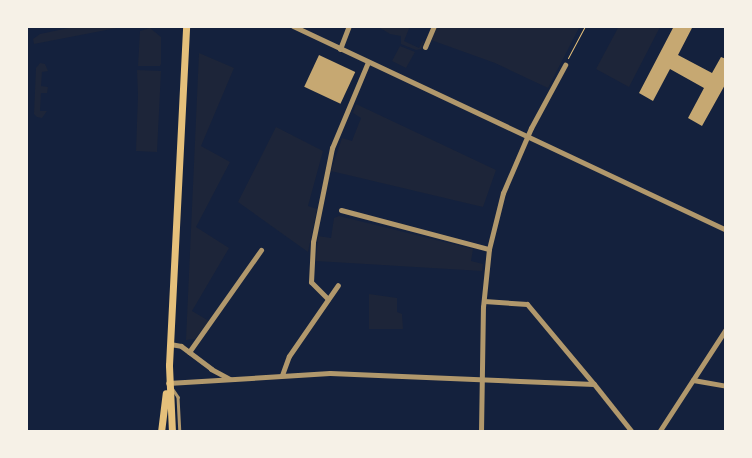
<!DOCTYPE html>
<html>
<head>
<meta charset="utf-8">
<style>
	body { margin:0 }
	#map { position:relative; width:752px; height:458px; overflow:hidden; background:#14213d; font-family:"Archivo Narrow",sans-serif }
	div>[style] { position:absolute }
	.green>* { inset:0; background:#1d2539 }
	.building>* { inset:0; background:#c6a872; transform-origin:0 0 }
	.path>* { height:1px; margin:-0.5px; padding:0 0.5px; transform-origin:0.5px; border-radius:0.5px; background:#e5c07b }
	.service>* { height:2.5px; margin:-1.25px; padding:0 1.25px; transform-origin:1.25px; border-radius:1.25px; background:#b1986c }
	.minor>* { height:5px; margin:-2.5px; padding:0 2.5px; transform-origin:2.5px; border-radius:2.5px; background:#b1986c }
	.secondary>* { height:7px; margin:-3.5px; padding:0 3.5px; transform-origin:3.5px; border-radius:3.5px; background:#e5c07b }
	span { translate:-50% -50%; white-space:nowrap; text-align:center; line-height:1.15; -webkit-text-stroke:4.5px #f6f1e7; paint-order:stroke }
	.frame { position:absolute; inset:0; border:28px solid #f6f1e7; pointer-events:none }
</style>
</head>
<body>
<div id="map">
	<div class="green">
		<i style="clip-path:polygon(78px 26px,127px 26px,34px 44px,33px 39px,40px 34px)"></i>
		<i style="clip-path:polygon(377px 26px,410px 26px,404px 41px,419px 48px,423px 40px,424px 42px,421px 49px,416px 50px,401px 44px,401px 36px,390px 34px)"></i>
		<i style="clip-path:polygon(437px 26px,580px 26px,548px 88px,495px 63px,431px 40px)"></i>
		<i style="clip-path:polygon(619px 26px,660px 27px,629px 87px,596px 69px)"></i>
		<i style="clip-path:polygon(150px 28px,161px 37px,161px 64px,160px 66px,138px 66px,140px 31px)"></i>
		<i style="clip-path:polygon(400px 46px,415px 52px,406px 68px,392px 61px)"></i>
		<i style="clip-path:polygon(199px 53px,234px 68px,201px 146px,230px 162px,196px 227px,229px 248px,192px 311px,209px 321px,195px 339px,186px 340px)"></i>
		<i style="clip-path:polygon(40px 63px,45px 64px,48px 71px,42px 72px,41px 86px,48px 87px,47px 93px,41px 93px,40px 111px,47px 111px,42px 118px,37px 117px,34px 114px,36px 68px)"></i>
		<i style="clip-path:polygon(137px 70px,161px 71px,157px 152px,136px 151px,138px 95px)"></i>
		<i style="clip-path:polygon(356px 104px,496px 170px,483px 207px,331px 171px,342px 138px,352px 141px,361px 118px,353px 113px)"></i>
		<i style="clip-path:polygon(276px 127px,323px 151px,308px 206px,317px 209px,308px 252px,238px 202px)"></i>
		<i style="clip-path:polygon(339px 216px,473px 249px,471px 261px,483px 264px,482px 271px,316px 261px,318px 236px,331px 238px,334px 218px)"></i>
		<i style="clip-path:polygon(369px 294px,397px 298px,397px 312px,402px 314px,403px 329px,369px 329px)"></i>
	</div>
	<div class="building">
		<i style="clip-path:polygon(674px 26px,693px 26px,678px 55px,712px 73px,721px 57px,726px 59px,726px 83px,702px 126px,688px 118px,704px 88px,670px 69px,653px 101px,639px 93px)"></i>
		<i style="left:319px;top:55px;width:40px;height:35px;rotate:25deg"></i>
	</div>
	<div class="path">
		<i style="left:568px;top:58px;width:36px;rotate:-62deg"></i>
	</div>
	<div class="service">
		<i style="left:172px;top:388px;width:11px;rotate:56deg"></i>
		<i style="left:178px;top:397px;width:35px;rotate:87deg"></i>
	</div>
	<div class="minor">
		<i style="left:293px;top:26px;width:479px;rotate:25.2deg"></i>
		<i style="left:425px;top:47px;width:23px;rotate:-67deg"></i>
		<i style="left:340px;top:49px;width:25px;rotate:-69deg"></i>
		<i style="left:341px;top:210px;width:153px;rotate:14.8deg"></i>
		<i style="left:328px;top:299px;width:24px;rotate:-135deg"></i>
		<i style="left:311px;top:282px;width:40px;rotate:-87.1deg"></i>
		<i style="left:313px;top:242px;width:96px;rotate:-78.6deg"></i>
		<i style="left:332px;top:148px;width:93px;rotate:-67.3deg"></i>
		<i style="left:484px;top:301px;width:43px;rotate:4deg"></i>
		<i style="left:527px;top:304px;width:104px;rotate:50.1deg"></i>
		<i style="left:170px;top:344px;width:11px;rotate:10deg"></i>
		<i style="left:181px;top:346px;width:38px;rotate:37deg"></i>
		<i style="left:211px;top:369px;width:21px;rotate:28deg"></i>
		<i style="left:189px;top:352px;width:125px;rotate:-54.8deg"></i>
		<i style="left:282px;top:375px;width:20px;rotate:-70deg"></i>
		<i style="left:289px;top:356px;width:86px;rotate:-55.4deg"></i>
		<i style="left:693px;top:380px;width:34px;rotate:10deg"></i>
		<i style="left:168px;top:383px;width:162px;rotate:-3.5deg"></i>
		<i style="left:330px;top:373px;width:264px;rotate:2.4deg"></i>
		<i style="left:594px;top:384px;width:61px;rotate:51.6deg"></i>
		<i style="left:481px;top:432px;width:125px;rotate:-89.1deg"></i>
		<i style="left:483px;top:307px;width:58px;rotate:-84.1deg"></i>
		<i style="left:489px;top:249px;width:58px;rotate:-76deg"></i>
		<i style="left:503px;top:193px;width:71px;rotate:-66.7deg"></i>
		<i style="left:531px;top:128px;width:72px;rotate:-61.6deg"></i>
		<i style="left:659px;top:432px;width:123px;rotate:-57deg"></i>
	</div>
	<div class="secondary">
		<i style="left:161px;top:432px;width:39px;rotate:-83deg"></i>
		<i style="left:172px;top:432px;width:67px;rotate:-92.6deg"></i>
		<i style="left:169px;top:365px;width:339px;rotate:-87.1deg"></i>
	</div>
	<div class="frame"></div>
</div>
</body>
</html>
